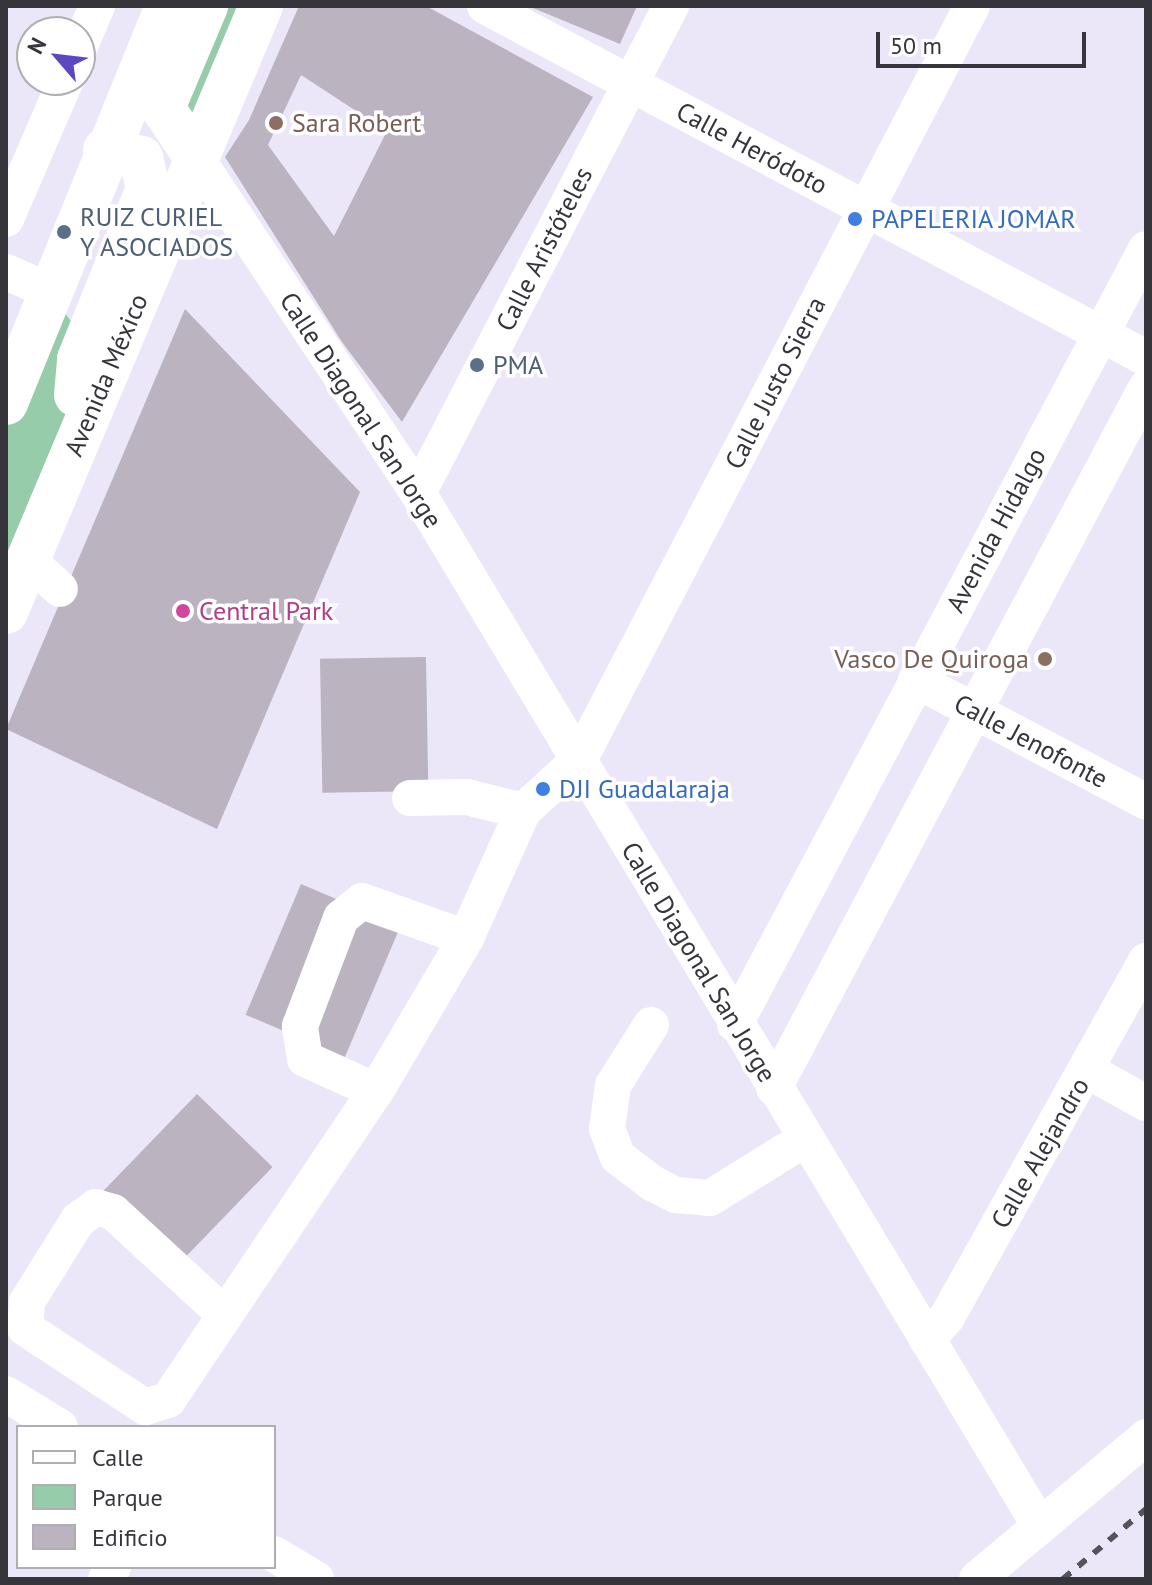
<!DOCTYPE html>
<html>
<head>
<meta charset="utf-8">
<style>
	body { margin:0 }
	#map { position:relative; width:1152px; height:1585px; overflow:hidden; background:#ece7f8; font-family:"PT Sans",sans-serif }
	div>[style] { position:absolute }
	.green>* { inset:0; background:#96cca9 }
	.building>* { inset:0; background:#bcb3c1; transform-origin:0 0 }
	.minor>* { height:36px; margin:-18px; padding:0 18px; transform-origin:18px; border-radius:18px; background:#fff }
	.major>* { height:44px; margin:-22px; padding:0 22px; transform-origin:22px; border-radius:22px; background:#fff }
	.rail>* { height:6px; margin-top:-3px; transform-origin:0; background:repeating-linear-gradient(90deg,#55535c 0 10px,transparent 0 20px) }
	.dots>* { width:22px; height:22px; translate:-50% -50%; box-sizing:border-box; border:4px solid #fff; border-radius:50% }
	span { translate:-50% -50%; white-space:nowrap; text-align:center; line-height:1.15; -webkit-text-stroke:7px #fff; paint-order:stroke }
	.education-label { font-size:26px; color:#785e54 }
	.left { translate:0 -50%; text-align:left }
	.right { translate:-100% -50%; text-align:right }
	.street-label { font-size:26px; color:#37353c }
	.service-label { font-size:26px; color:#4e5e75 }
	.shop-label { font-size:26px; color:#366cbe }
	.hotel-label { font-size:26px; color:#b23c85 }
	.frame { position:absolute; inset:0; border:8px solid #37353c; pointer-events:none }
	.legend { position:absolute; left:16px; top:1425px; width:260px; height:144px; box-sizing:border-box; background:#fff; border:2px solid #afaeb1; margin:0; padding:10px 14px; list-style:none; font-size:24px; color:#37353c }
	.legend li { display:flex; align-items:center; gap:16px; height:40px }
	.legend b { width:40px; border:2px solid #afaeb1 }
	.north { position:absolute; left:16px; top:16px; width:80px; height:80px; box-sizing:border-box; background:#fff; border:2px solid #afaeb1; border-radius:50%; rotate:298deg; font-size:22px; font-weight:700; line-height:32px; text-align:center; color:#37353c }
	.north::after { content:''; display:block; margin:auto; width:28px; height:36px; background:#5b49c2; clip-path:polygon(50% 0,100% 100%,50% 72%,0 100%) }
	.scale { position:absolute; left:876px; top:32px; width:210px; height:36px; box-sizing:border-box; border:4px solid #37353c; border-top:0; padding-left:10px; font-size:24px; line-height:28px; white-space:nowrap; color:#37353c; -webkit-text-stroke:6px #fff; paint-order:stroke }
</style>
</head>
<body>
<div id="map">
	<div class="green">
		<i style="clip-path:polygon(220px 6px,246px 6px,196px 126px,176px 116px)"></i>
		<i style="clip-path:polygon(54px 299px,81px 334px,61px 463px,6px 595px,6px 429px)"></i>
	</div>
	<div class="building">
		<i style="clip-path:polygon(evenodd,299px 6px,426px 6px,593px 97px,402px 422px,342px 342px,225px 157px,249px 120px,299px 6px,301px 75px,387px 131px,334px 236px,268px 145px,301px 75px)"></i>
		<i style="clip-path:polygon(528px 6px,637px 6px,620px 44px)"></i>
		<i style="clip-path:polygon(185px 309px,360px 492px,217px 829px,6px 729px)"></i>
		<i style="left:426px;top:657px;width:134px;height:106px;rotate:89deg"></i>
		<i style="left:301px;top:884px;width:108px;height:142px;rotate:23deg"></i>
		<i style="left:197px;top:1094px;width:105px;height:135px;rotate:44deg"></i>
	</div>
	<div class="minor">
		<i style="left:485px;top:6px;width:749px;rotate:28.04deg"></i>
		<i style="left:80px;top:46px;width:43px;rotate:-67deg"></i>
		<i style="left:197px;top:159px;width:400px;rotate:56.5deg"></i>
		<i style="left:418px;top:493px;width:1206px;rotate:58.95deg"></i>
		<i style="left:6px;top:219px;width:151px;rotate:-66.7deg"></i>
		<i style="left:6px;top:272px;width:48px;rotate:23.4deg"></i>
		<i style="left:418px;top:493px;width:549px;rotate:-62.55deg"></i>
		<i style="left:28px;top:560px;width:43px;rotate:42.2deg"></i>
		<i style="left:916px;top:680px;width:260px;rotate:27.9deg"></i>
		<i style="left:410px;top:798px;width:57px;rotate:-1deg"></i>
		<i style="left:467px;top:797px;width:58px;rotate:14deg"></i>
		<i style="left:735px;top:1024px;width:877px;rotate:-62.06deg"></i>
		<i style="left:651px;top:1025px;width:71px;rotate:122.3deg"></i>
		<i style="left:613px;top:1085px;width:44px;rotate:97.8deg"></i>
		<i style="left:607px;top:1129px;width:30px;rotate:69deg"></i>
		<i style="left:618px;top:1157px;width:43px;rotate:37.4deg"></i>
		<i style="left:652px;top:1183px;width:27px;rotate:27deg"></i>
		<i style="left:676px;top:1195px;width:34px;rotate:5deg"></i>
		<i style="left:710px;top:1198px;width:112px;rotate:-31.8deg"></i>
		<i style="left:1088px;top:1071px;width:66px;rotate:28.9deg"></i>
		<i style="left:774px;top:1088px;width:793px;rotate:-62.01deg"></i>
		<i style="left:376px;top:1091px;width:78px;rotate:-155.7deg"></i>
		<i style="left:305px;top:1059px;width:33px;rotate:-99deg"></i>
		<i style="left:300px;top:1026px;width:116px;rotate:-69.2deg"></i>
		<i style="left:341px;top:918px;width:27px;rotate:-39deg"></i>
		<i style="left:362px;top:901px;width:110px;rotate:19.6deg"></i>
		<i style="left:225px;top:1315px;width:152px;rotate:-137.4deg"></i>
		<i style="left:113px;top:1212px;width:18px;rotate:-164deg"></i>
		<i style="left:96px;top:1207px;width:22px;rotate:144deg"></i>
		<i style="left:78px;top:1220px;width:97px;rotate:121.9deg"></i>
		<i style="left:27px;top:1302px;width:26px;rotate:94deg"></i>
		<i style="left:25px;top:1328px;width:144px;rotate:33.4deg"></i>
		<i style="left:145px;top:1407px;width:24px;rotate:-17deg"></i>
		<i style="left:168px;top:1400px;width:372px;rotate:-56.1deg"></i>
		<i style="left:376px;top:1091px;width:178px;rotate:-59.5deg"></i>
		<i style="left:466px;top:938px;width:139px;rotate:-65.8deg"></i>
		<i style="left:523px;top:811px;width:76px;rotate:-42.3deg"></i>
		<i style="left:579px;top:760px;width:850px;rotate:-62.47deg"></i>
		<i style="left:927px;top:1340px;width:30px;rotate:-49deg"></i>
		<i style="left:947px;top:1317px;width:408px;rotate:-60.8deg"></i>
		<i style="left:6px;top:1394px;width:63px;rotate:31.4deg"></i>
		<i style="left:274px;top:1554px;width:49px;rotate:30.8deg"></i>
		<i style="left:106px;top:1579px;width:14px;rotate:-60deg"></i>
		<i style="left:977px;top:1579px;width:221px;rotate:-40deg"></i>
	</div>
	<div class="major">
		<i style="left:197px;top:159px;width:61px;rotate:-123.7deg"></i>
		<i style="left:163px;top:108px;width:111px;rotate:-67.1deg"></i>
		<i style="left:76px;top:395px;width:36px;rotate:-85deg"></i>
		<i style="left:79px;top:359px;width:184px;rotate:-68deg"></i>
		<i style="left:148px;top:188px;width:31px;rotate:-103deg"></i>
		<i style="left:141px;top:158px;width:37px;rotate:-167deg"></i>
		<i style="left:6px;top:403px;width:428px;rotate:-67.9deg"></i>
		<i style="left:6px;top:612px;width:657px;rotate:-67.18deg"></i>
	</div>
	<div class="rail">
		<i style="left:1063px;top:1579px;width:109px;rotate:-40.1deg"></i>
	</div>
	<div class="dots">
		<i style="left:276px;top:123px;background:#8d6e63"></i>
		<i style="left:855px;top:219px;background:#3f7fe0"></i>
		<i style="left:64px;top:232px;background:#5c6f8a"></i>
		<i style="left:477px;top:365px;background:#5c6f8a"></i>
		<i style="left:183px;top:611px;background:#d1479c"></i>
		<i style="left:1045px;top:659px;background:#8d6e63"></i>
		<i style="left:543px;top:789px;background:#3f7fe0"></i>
	</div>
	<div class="education-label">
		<span class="left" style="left:292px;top:123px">Sara Robert</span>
		<span class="right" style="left:1029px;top:659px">Vasco De Quiroga</span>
	</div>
	<div class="street-label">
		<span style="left:752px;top:148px;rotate:28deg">Calle Heródoto</span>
		<span style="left:544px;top:249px;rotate:-63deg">Calle Aristóteles</span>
		<span style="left:106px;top:375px;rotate:-67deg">Avenida México</span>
		<span style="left:775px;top:383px;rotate:-63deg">Calle Justo Sierra</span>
		<span style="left:361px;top:410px;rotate:57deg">Calle Diagonal San Jorge</span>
		<span style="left:996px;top:530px;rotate:-62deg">Avenida Hidalgo</span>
		<span style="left:1031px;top:741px;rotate:28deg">Calle Jenofonte</span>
		<span style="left:699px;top:962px;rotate:59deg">Calle Diagonal San Jorge</span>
		<span style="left:1040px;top:1153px;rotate:-60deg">Calle Alejandro</span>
	</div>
	<div class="service-label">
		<span class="left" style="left:80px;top:232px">RUIZ CURIEL<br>Y ASOCIADOS</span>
		<span class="left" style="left:493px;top:365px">PMA</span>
	</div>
	<div class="shop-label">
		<span class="left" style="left:871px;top:219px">PAPELERIA JOMAR</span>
		<span class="left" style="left:559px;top:789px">DJI Guadalaraja</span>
	</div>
	<div class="hotel-label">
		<span class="left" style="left:199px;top:611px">Central Park</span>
	</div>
	<div class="frame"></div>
	<ul class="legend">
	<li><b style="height:10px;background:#fff"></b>Calle</li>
	<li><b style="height:22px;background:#96cca9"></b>Parque</li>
	<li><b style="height:22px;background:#bcb3c1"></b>Edificio</li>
	</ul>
	<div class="north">N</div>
	<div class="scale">50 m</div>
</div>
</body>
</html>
